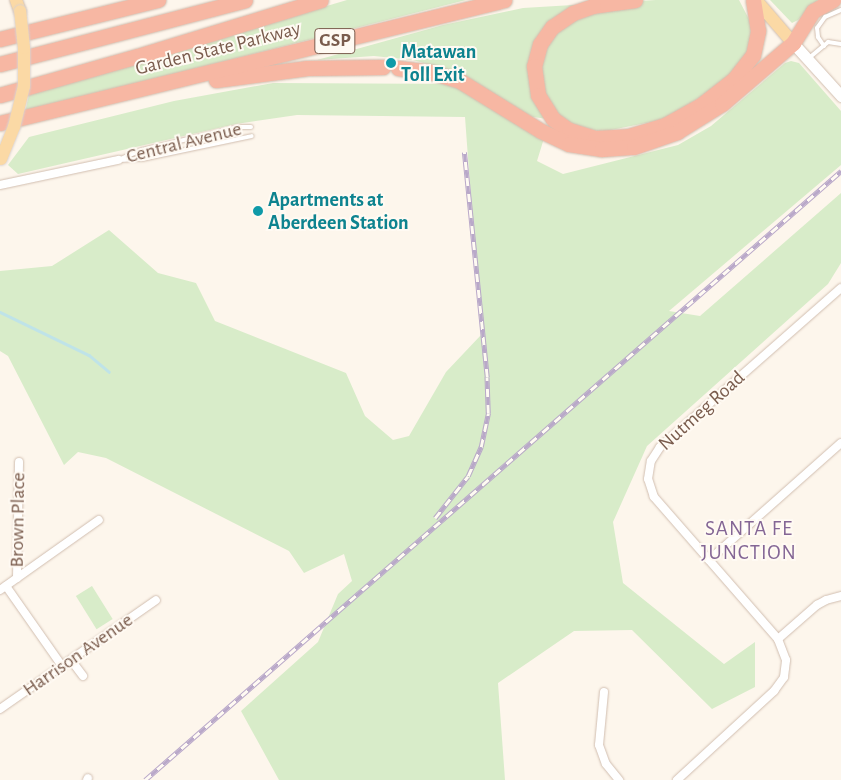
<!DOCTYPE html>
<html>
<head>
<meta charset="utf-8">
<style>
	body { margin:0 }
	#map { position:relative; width:841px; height:780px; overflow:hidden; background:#fdf6ec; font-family:"Alegreya Sans",sans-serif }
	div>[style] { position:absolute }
	.green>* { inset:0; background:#d8ecc9; transform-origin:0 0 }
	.stream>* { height:2.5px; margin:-1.25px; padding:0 1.25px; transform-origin:1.25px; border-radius:1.25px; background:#bfe3e8 }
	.roads { filter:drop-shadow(0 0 1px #d1beb0) drop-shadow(0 0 1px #d1beb0) }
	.service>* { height:4px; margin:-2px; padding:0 2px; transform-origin:2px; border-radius:2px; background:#fff }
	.minor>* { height:8px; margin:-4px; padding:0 4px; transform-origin:4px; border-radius:4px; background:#fff }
	.secondary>* { height:11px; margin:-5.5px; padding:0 5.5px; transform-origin:5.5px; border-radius:5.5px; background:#fff }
	.primary>* { height:12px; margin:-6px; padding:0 6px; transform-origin:6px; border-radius:6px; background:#fbd9a5 }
	.motorway>* { height:15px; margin:-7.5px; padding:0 7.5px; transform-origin:7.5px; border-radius:7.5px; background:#f7b7a3 }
	.rail>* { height:4.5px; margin-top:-2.25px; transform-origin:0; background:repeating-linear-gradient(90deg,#fffaf3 0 8px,#b9a8c9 0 16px); box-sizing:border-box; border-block:1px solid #b9a8c9 }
	.bridges { filter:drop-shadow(0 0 1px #dad1cd) drop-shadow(0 0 1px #dad1cd) }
	.primary-bridge>* { height:12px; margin:-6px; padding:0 6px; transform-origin:6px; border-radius:6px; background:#fbd9a5 }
	.dots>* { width:14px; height:14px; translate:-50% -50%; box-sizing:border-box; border:2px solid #fffaf3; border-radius:50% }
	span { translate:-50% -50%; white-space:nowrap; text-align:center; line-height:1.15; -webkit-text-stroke:4px #fffaf3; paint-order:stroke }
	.shield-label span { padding:1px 4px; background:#fffaf3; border:1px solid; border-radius:4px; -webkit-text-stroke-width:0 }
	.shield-label { font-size:19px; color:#7a5c4d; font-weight:700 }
	.street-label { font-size:20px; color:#7a5c4d }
	.culture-label { font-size:20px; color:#0d838f; font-weight:700 }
	.left { translate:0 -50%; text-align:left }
	.neighbourhood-label { font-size:21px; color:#846695; letter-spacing:1px }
</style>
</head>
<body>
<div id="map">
	<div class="green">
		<i style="clip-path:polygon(347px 0,466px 0,25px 112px,29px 94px)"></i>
		<i style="clip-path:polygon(656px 0,739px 0,752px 25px,751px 50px,727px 80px,666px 119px,601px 132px,562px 121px,526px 116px,441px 68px,413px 60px,374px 56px,317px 60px,443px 25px,523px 8px)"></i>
		<i style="clip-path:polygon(770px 0,818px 0,798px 20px,792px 23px)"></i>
		<i style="clip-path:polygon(791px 61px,799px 63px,841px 111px,841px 165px,669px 311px,700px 316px,841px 193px,841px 263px,828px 284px,647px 446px,613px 522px,623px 583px,724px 664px,755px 642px,755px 687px,712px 709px,632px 630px,574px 631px,498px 683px,505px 780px,279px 780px,241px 711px,318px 642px,338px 594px,352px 581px,344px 554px,304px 573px,289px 551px,106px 458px,78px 452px,64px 465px,8px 356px,0 351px,0 271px,52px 266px,109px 230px,158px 273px,196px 283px,215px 321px,346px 373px,365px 416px,393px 440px,409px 436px,446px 372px,481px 335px,465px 117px,297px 115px,236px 124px,18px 174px,8px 165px,29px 137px,174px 101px,273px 83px,461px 84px,545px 135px,537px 161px,563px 174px,678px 145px,711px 126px,785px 63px)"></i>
		<i style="left:92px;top:586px;width:39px;height:19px;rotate:58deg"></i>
	</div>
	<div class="stream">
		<i style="left:0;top:312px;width:99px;rotate:25.8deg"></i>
		<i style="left:89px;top:355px;width:26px;rotate:40deg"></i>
	</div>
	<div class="roads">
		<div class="service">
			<i style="left:824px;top:46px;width:11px;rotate:-124deg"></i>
			<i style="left:818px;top:37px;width:9px;rotate:-96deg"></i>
			<i style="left:817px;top:28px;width:14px;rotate:-54deg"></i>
			<i style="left:825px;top:17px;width:17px;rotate:-24deg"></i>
			<i style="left:809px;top:58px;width:25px;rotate:-40deg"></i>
			<i style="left:828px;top:42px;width:13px;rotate:9deg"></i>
			<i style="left:118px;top:160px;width:26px;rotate:-23deg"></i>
			<i style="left:142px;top:150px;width:99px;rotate:-13.5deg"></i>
			<i style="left:238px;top:127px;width:13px"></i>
			<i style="left:120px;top:160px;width:22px;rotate:-3deg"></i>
			<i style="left:142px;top:159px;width:112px;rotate:-11.8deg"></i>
		</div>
		<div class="minor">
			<i style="left:0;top:185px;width:121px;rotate:-12deg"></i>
			<i style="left:709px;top:560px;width:176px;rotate:-41.6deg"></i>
			<i style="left:17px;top:578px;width:116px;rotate:-89deg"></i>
			<i style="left:6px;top:586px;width:98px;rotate:55deg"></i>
			<i style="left:0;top:590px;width:121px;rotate:-35.3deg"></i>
			<i style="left:778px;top:639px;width:52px;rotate:-41.1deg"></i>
			<i style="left:817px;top:605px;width:10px;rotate:-29deg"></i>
			<i style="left:826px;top:600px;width:16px;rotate:-15deg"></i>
			<i style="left:71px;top:660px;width:20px;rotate:53deg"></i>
			<i style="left:604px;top:692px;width:53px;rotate:95.4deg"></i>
			<i style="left:599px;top:745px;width:20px;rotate:70deg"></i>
			<i style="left:606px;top:764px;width:21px;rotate:51deg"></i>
			<i style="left:0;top:709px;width:190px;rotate:-34.9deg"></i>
			<i style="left:87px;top:780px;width:2px;rotate:-63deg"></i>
			<i style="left:677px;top:780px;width:132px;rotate:-42.5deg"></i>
			<i style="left:774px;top:691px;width:17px;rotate:-54deg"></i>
			<i style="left:784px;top:677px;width:17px;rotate:-83deg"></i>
			<i style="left:786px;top:660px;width:22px;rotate:-111deg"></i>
			<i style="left:778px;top:639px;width:189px;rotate:-131.1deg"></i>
			<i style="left:654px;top:497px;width:19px;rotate:-108deg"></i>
			<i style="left:648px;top:479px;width:18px;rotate:-81deg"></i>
			<i style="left:651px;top:461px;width:17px;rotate:-57deg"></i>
			<i style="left:660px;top:447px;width:241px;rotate:-41.3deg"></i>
		</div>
		<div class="secondary">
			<i style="left:793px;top:43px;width:72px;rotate:47.8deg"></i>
		</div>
		<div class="primary">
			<i style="left:16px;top:0;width:12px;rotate:70deg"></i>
			<i style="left:756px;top:0;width:57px;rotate:49.3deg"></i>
		</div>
		<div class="motorway">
			<i style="left:635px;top:0;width:42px;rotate:171.9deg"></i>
			<i style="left:593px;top:6px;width:21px;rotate:161deg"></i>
			<i style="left:573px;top:13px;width:25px;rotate:146deg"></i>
			<i style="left:552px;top:27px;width:21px;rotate:125deg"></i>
			<i style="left:540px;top:44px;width:23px;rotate:105deg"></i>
			<i style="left:534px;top:66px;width:29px;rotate:82deg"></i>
			<i style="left:538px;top:95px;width:28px;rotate:58deg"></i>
			<i style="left:553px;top:119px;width:19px;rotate:35deg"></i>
			<i style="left:569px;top:130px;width:27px;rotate:17deg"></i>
			<i style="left:595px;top:138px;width:34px;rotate:-3deg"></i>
			<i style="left:629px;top:136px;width:38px;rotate:-17deg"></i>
			<i style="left:665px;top:125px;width:41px;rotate:-29.1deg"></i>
			<i style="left:701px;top:105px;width:42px;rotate:-38.2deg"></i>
			<i style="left:734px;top:79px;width:31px;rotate:-52deg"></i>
			<i style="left:753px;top:55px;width:25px;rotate:-78deg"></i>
			<i style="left:758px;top:31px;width:31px;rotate:-99deg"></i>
			<i style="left:0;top:39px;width:163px;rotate:-13.9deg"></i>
			<i style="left:0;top:64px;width:253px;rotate:-14.6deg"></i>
			<i style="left:398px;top:68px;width:33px;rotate:7deg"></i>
			<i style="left:431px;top:72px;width:30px;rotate:17deg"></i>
			<i style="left:460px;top:81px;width:95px;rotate:31.7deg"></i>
			<i style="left:541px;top:131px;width:31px;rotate:25deg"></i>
			<i style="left:569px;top:144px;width:33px;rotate:9deg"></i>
			<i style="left:602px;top:149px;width:32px;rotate:-4deg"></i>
			<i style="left:634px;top:147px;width:46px;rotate:-19.2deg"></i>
			<i style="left:677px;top:132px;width:53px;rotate:-31.9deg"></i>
			<i style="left:722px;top:104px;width:94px;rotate:-40.7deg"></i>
			<i style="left:793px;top:43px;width:38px;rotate:-58deg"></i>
			<i style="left:813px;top:11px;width:23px;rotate:-29deg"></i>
			<i style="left:216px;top:80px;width:92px;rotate:-7.5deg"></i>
			<i style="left:307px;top:68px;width:76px;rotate:-0.8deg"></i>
			<i style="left:0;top:95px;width:143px;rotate:-15.8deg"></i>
			<i style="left:138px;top:56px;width:191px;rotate:-17deg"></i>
			<i style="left:0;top:123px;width:519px;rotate:-13.71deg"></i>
		</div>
	</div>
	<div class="rail">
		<i style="left:435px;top:518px;width:53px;rotate:-51.8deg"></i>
		<i style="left:468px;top:476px;width:32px;rotate:-66deg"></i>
		<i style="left:481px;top:447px;width:35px;rotate:-78deg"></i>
		<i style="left:488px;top:413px;width:36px;rotate:-92deg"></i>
		<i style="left:487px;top:377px;width:226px;rotate:-95.8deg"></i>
		<i style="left:145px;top:780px;width:925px;rotate:-41.19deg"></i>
	</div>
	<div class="bridges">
		<div class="primary-bridge">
			<i style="left:1px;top:159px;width:35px;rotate:-68deg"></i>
			<i style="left:14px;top:127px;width:42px;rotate:-76.3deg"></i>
			<i style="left:24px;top:86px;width:38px;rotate:-90deg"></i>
			<i style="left:24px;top:48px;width:37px;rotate:-96deg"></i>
		</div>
	</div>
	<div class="dots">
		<i style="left:391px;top:63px;background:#0f9aa8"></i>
		<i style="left:258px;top:211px;background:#0f9aa8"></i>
	</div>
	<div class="shield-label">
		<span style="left:335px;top:41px">GSP</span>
	</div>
	<div class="street-label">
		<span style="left:218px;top:49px;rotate:-14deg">Garden State Parkway</span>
		<span style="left:184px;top:143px;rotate:-14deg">Central Avenue</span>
		<span style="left:702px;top:411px;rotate:-42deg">Nutmeg Road</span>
		<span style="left:18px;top:520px;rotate:-89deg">Brown Place</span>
		<span style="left:78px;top:655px;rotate:-35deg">Harrison Avenue</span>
	</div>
	<div class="culture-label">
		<span class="left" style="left:401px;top:64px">Matawan<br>Toll Exit</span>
		<span class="left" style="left:268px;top:212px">Apartments at<br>Aberdeen Station</span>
	</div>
	<div class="neighbourhood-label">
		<span style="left:749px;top:541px">SANTA FE<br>JUNCTION</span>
	</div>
</div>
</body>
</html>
